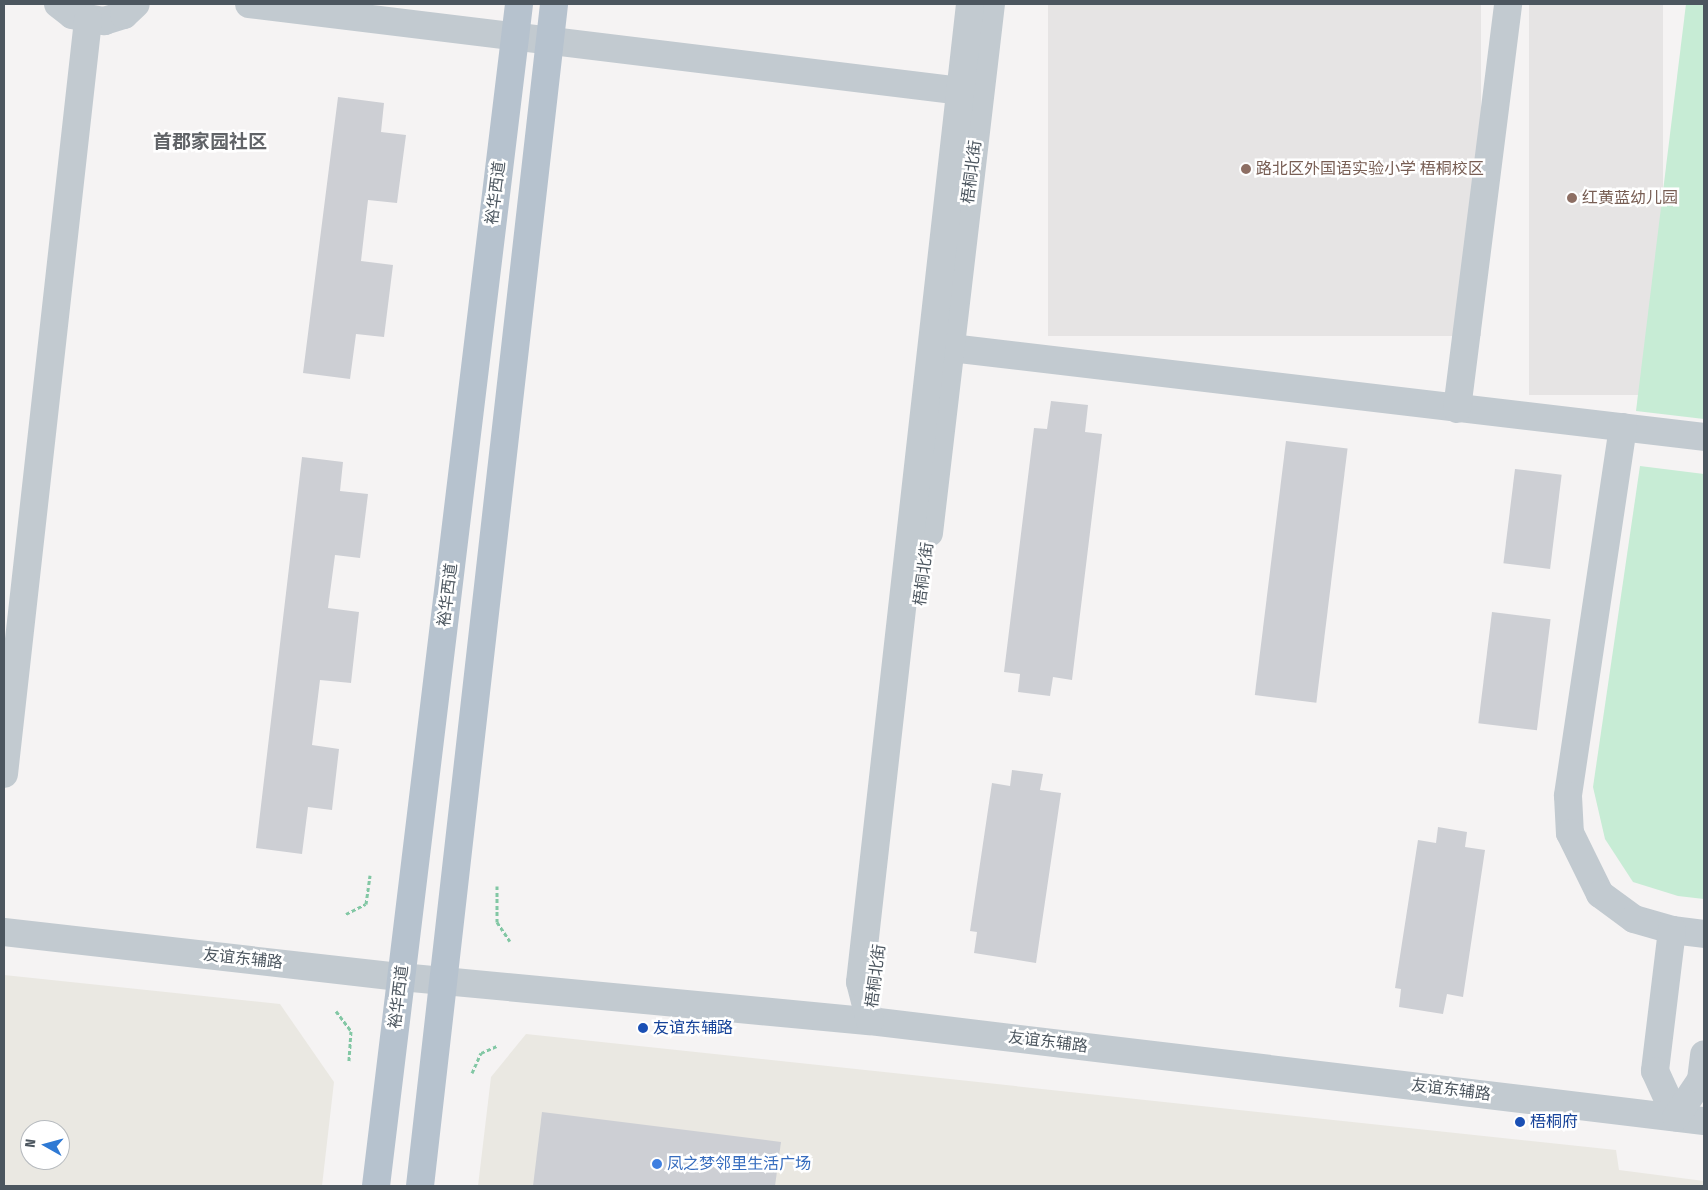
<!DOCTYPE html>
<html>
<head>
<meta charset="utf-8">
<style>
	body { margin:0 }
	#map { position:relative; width:1708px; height:1190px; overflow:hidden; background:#f5f3f3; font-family:"Fira Sans Condensed","Noto Sans SC",sans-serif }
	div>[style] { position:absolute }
	.commercial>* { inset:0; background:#eae8e2 }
	.education>* { inset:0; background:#e6e4e4; transform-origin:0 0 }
	.green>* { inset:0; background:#c7ecd5 }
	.building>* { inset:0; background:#cdcfd4; transform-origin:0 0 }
	.path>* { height:3px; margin-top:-1.5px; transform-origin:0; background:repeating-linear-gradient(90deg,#82c7a4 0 4px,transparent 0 6.5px) }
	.minor>* { height:28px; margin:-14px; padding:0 14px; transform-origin:14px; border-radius:14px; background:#c2cad0 }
	.major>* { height:28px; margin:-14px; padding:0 14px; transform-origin:14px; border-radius:14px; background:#b6c2ce }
	.dots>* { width:14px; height:14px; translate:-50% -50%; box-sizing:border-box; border:2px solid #fff; border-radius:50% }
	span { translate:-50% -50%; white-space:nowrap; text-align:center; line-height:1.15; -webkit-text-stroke:5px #fff; paint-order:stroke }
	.education-label { font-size:16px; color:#785e54 }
	.left { translate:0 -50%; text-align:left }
	.street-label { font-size:16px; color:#4c565f }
	.transit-label { font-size:16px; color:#164399 }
	.shop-label { font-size:16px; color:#366cbe }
	.quarter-label { font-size:19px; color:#606367; font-weight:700 }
	.frame { position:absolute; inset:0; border:5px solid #4c565f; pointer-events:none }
	.north { position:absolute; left:20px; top:1120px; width:50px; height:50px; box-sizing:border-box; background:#fff; border:1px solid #b7bbbf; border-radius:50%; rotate:277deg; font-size:14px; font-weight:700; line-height:20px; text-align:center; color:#4c565f }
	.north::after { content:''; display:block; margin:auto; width:18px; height:22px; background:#2e79d4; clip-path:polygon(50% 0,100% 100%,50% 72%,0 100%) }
</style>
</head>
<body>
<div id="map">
	<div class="commercial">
		<i style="clip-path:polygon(evenodd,4px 975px,280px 1004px,334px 1082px,322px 1186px,4px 1186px,4px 975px,30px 1130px,60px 1130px,60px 1160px,30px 1160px,30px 1130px)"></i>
		<i style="clip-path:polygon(526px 1034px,1616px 1150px,1619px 1170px,1704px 1181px,1704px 1186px,478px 1186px,491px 1077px)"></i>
	</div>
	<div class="education">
		<i style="left:1048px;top:4px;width:433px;height:332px"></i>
		<i style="left:1529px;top:4px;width:134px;height:391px"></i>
	</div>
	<div class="green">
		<i style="clip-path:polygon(1686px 4px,1704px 4px,1704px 419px,1636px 411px)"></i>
		<i style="clip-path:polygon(1640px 466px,1704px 474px,1704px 899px,1678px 896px,1633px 882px,1605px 839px,1593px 787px)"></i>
	</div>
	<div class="building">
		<i style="clip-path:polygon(338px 97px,384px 103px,381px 132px,406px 135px,397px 203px,368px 200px,361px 261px,393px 265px,384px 337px,356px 334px,350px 379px,303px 373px)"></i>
		<i style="clip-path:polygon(1051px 401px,1088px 405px,1085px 432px,1102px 434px,1072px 680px,1053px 677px,1050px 696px,1018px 692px,1020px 674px,1004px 672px,1034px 428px,1047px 429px)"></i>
		<i style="left:1286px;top:441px;width:62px;height:256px;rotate:7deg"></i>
		<i style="clip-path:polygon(302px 457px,343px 462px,340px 491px,368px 494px,360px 558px,335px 555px,328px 608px,359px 612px,351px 683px,320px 680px,312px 745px,339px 749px,332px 810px,308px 807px,302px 854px,256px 848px)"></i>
		<i style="left:1515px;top:469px;width:47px;height:95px;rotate:7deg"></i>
		<i style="left:1492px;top:612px;width:59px;height:112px;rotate:7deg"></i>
		<i style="clip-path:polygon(1012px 770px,1043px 774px,1040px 790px,1061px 793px,1036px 963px,974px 953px,977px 932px,970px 931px,992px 783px,1010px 786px)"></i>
		<i style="clip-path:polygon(1438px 827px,1467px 832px,1465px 847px,1485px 850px,1463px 997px,1447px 994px,1443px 1014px,1399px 1007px,1401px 989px,1395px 988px,1418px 840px,1436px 843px)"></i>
		<i style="clip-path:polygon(542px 1112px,781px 1142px,775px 1186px,533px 1186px)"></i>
	</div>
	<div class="path">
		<i style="left:497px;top:886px;width:36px;rotate:90deg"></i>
		<i style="left:497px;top:922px;width:23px;rotate:56deg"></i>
		<i style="left:346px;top:914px;width:22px;rotate:-27deg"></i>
		<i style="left:366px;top:904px;width:29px;rotate:-82deg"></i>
		<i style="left:336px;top:1011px;width:25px;rotate:53deg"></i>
		<i style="left:351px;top:1031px;width:30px;rotate:94deg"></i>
		<i style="left:472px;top:1073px;width:22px;rotate:-66deg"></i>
		<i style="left:481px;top:1053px;width:17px;rotate:-24deg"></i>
	</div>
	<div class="minor">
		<i style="left:58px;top:4px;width:18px;rotate:38deg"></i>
		<i style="left:72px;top:15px;width:33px;rotate:11deg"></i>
		<i style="left:104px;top:21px;width:21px;rotate:-17deg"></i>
		<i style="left:124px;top:15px;width:16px;rotate:-43deg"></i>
		<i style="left:249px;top:4px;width:733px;rotate:6.97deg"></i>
		<i style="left:935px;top:341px;width:17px;rotate:24deg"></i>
		<i style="left:951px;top:348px;width:758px;rotate:6.74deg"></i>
		<i style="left:1457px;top:409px;width:408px;rotate:-82.8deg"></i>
		<i style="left:1623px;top:427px;width:373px;rotate:98.5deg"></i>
		<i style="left:1568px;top:796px;width:37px;rotate:87deg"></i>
		<i style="left:1570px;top:833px;width:68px;rotate:63.8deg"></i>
		<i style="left:1600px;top:894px;width:42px;rotate:36.3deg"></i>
		<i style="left:1634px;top:919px;width:40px;rotate:16deg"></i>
		<i style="left:1672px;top:930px;width:32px;rotate:7deg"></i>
		<i style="left:929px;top:533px;width:533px;rotate:-83.32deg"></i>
		<i style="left:4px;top:774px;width:759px;rotate:-83.64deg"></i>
		<i style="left:1672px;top:930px;width:142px;rotate:96.9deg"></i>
		<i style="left:1655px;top:1071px;width:51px;rotate:65.5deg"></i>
		<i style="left:4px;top:932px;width:400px;rotate:6.5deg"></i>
		<i style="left:401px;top:977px;width:471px;rotate:5.4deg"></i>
		<i style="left:870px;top:1021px;width:840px;rotate:6.84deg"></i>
		<i style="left:870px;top:1021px;width:40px;rotate:-104.4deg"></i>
		<i style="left:860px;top:982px;width:984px;rotate:-83.58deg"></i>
		<i style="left:1676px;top:1117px;width:45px;rotate:-56deg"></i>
		<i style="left:1701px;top:1080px;width:26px;rotate:-83deg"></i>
	</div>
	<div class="major">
		<i style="left:376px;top:1186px;width:1191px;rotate:-83.1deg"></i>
		<i style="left:420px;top:1186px;width:1190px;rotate:-83.53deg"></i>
	</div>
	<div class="dots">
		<i style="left:1246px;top:169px;background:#8d6e63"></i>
		<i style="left:1572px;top:198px;background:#8d6e63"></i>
		<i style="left:643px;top:1028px;background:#1a4fb4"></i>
		<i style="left:1520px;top:1122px;background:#1a4fb4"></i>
		<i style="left:657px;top:1164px;background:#3f7fe0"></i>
	</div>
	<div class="education-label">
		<span class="left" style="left:1256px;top:169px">路北区外国语实验小学 梧桐校区</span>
		<span class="left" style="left:1582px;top:198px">红黄蓝幼儿园</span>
	</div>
	<div class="street-label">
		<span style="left:972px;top:172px;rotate:-83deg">梧桐北街</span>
		<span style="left:496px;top:193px;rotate:-83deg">裕华西道</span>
		<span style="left:924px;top:574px;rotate:-83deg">梧桐北街</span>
		<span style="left:448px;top:595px;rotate:-83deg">裕华西道</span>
		<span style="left:243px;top:959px;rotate:6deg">友谊东辅路</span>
		<span style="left:876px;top:976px;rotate:-83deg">梧桐北街</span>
		<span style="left:399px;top:997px;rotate:-83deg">裕华西道</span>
		<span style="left:1048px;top:1042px;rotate:7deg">友谊东辅路</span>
		<span style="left:1451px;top:1090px;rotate:7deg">友谊东辅路</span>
	</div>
	<div class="transit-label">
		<span class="left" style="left:653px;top:1028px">友谊东辅路</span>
		<span class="left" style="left:1530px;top:1122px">梧桐府</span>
	</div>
	<div class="shop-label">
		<span class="left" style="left:667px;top:1164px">凤之梦邻里生活广场</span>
	</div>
	<div class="quarter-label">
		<span style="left:210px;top:142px">首郡家园社区</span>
	</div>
	<div class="frame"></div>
	<div class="north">N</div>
</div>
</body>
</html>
